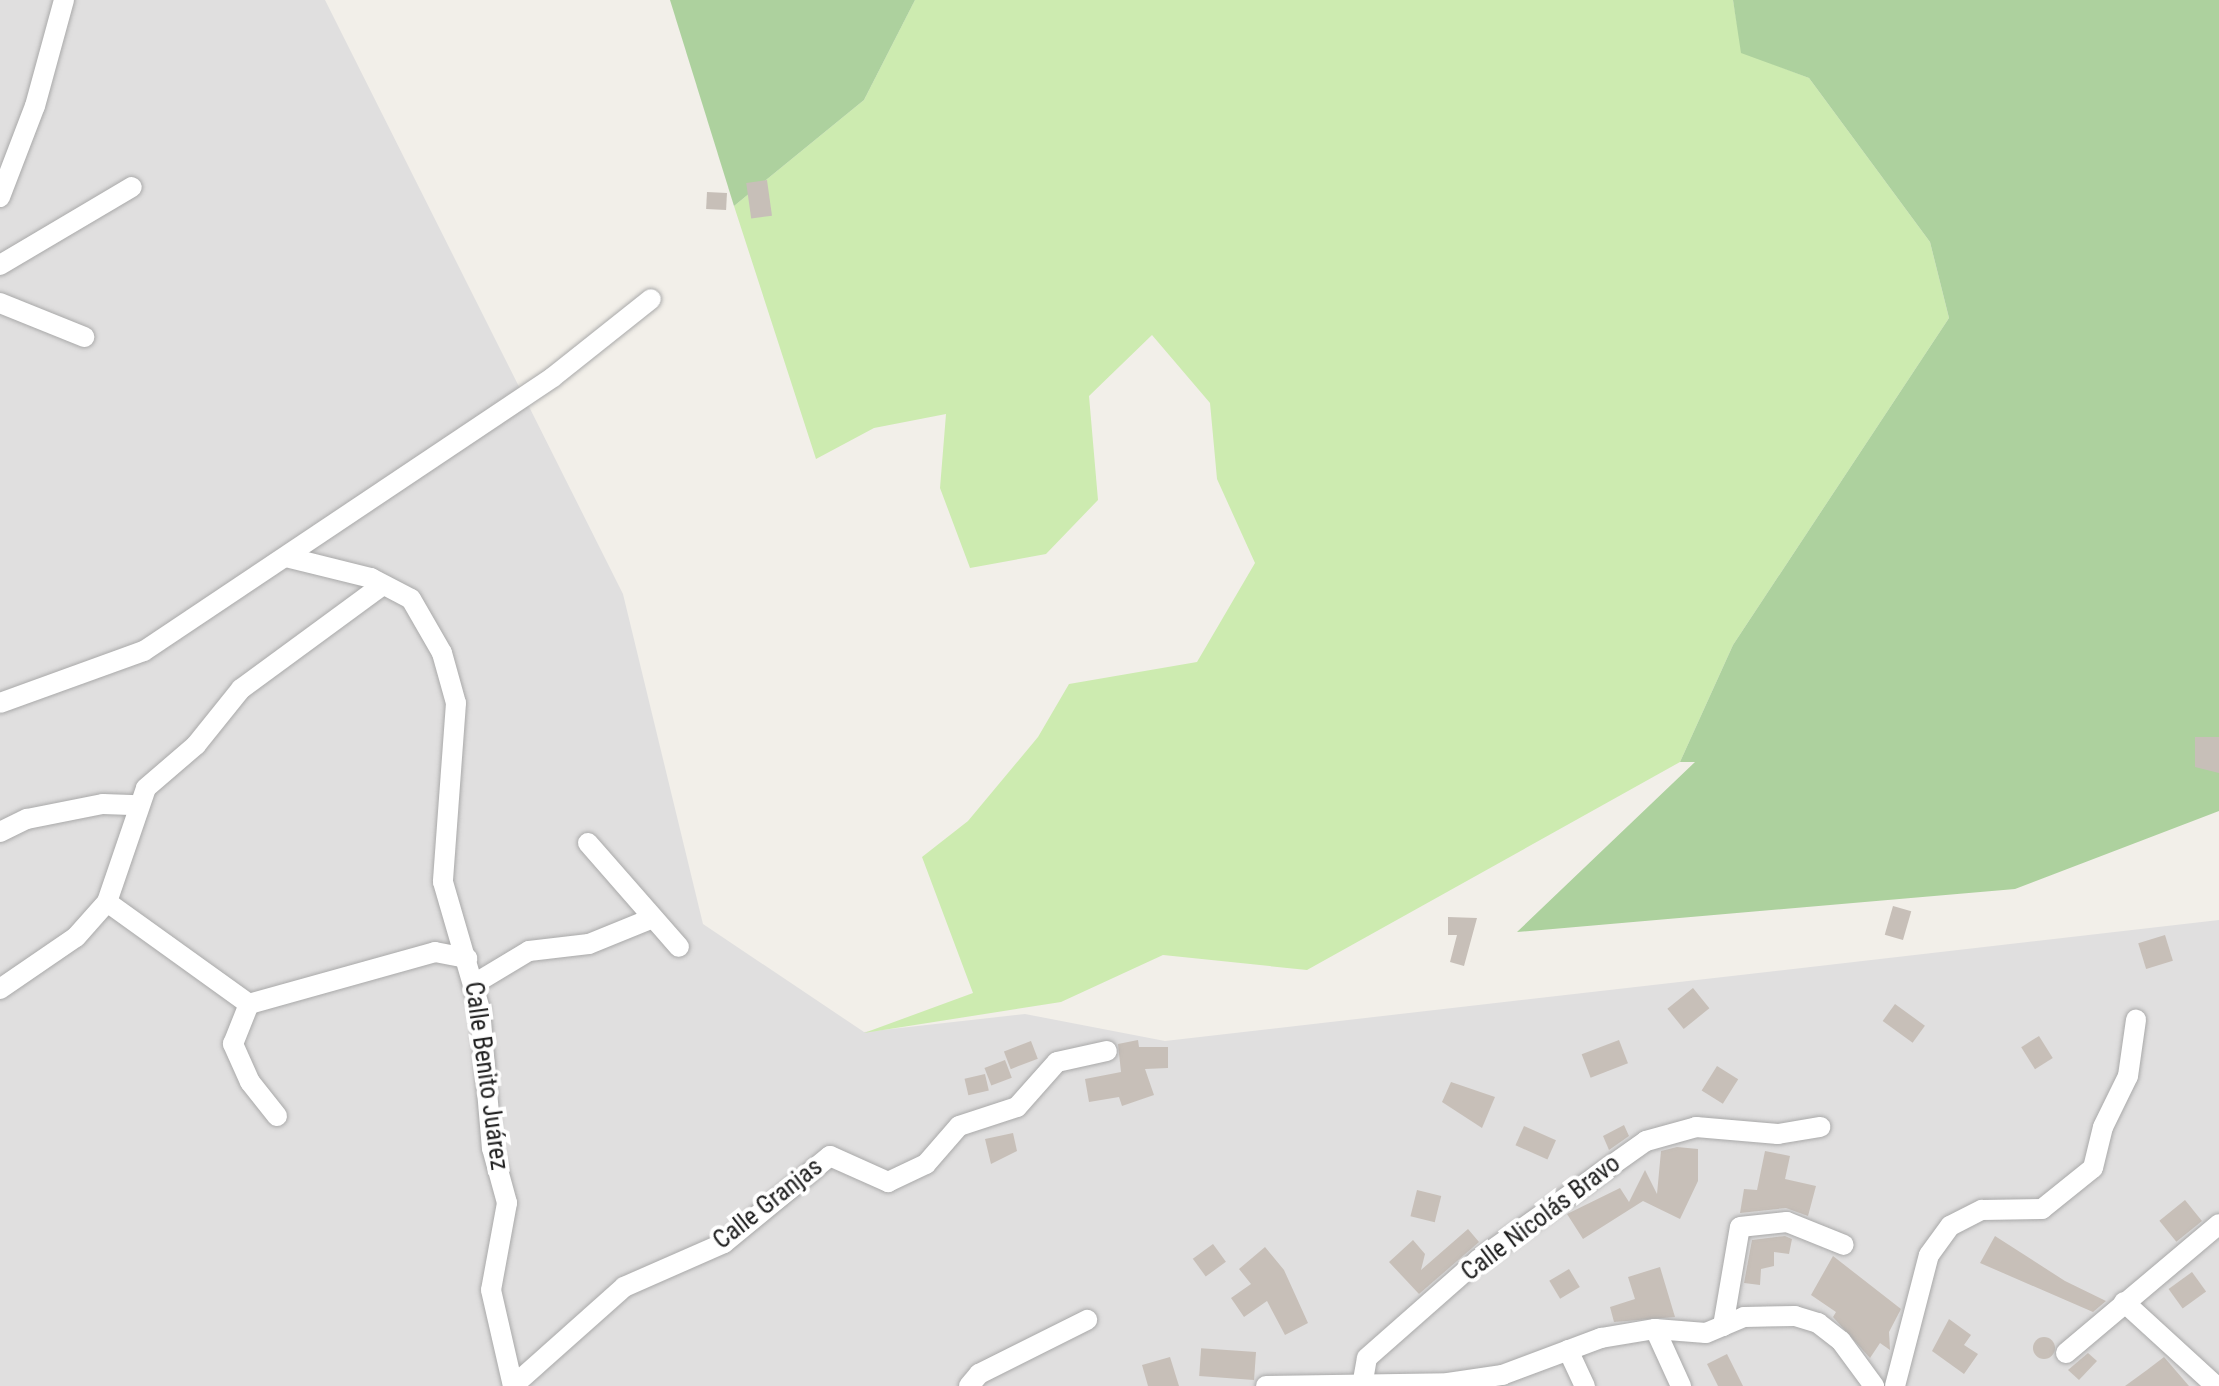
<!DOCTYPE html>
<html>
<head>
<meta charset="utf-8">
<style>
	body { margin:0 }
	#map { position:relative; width:2219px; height:1386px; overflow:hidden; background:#f2efe9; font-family:"Roboto Condensed",sans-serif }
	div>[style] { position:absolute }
	.residential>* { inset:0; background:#e0dfdf }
	.grass>* { inset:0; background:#cdebb0 }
	.forest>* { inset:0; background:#add19e }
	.building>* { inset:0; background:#c7bfb8; transform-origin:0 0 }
	.round { border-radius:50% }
	.roads { filter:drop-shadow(0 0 2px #a9a9a9) drop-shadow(0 0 2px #a9a9a9) }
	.street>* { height:20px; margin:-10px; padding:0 10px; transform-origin:10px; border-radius:10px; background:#fff }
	span { translate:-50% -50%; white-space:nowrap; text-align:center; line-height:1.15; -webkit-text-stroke:8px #fff; paint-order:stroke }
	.street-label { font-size:25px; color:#222 }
</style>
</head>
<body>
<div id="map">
	<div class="residential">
		<i style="clip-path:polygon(0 0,325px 0,623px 594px,703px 924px,864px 1032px,1025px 1014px,1165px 1041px,2219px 920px,2219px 1386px,0 1386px)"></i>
	</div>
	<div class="grass">
		<i style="clip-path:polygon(915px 0,1733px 0,1742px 52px,1809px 78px,1930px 242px,1949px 318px,1733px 645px,1680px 762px,1307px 970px,1163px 955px,1061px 1002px,864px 1033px,973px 993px,922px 857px,968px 821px,1038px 737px,1069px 684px,1197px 662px,1255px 563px,1217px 479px,1210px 403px,1152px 335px,1089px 396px,1098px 500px,1046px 554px,970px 568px,940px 488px,946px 414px,874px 428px,816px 459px,734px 206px,864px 100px)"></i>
	</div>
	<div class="forest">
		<i style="clip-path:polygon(670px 0,915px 0,864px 100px,734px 206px)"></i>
		<i style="clip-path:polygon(1733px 0,2219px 0,2219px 811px,2015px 889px,1517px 932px,1695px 762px,1680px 762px,1733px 645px,1949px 318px,1930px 242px,1809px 78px,1741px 53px)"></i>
	</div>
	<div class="building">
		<i style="left:767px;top:180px;width:36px;height:21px;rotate:82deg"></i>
		<i style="left:707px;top:192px;width:20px;height:17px;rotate:3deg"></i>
		<i style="clip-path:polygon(2195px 737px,2219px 737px,2219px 773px,2195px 767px)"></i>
		<i style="left:1893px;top:906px;width:19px;height:30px;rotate:16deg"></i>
		<i style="clip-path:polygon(1448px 917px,1477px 918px,1464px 966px,1450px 962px,1457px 935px,1448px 935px)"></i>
		<i style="left:2165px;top:935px;width:27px;height:28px;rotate:73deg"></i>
		<i style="left:1693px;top:988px;width:26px;height:33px;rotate:51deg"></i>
		<i style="left:1895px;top:1004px;width:37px;height:21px;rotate:36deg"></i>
		<i style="left:2039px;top:1036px;width:26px;height:21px;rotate:58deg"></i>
		<i style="clip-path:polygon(1138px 1040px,1139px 1047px,1168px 1047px,1168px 1068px,1145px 1069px,1154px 1095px,1122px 1106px,1119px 1097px,1089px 1102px,1085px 1079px,1121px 1072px,1118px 1044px)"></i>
		<i style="left:1619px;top:1040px;width:25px;height:40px;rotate:69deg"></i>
		<i style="left:1031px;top:1041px;width:19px;height:29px;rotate:69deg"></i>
		<i style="left:1005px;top:1060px;width:19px;height:22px;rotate:69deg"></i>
		<i style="left:1717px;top:1066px;width:25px;height:29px;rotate:32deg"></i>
		<i style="left:985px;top:1074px;width:17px;height:21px;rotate:77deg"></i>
		<i style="clip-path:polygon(1451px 1082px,1495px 1097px,1482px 1128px,1442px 1102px)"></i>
		<i style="clip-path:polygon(1624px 1125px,1629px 1136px,1609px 1150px,1603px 1136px)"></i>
		<i style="left:1524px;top:1126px;width:35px;height:21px;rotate:24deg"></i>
		<i style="clip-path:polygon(1013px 1133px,1017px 1151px,991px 1164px,985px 1139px)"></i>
		<i style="clip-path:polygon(1677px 1147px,1698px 1149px,1698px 1181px,1680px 1219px,1643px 1201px,1583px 1239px,1567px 1214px,1620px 1188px,1629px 1202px,1645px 1170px,1657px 1194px,1661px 1151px)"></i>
		<i style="clip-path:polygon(1765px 1151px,1790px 1156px,1785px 1179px,1816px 1186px,1808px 1216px,1786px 1208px,1740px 1213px,1744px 1189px,1757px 1190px)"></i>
		<i style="left:1417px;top:1190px;width:25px;height:27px;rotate:14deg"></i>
		<i style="left:2185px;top:1200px;width:27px;height:33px;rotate:51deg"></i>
		<i style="clip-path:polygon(1468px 1229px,1479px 1242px,1419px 1294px,1389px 1262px,1413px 1240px,1425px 1254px,1421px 1270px)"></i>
		<i style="clip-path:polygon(1785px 1236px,1792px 1239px,1789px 1254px,1774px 1252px,1774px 1266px,1761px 1269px,1760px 1285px,1744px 1283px,1752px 1240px)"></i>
		<i style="clip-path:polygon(1995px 1236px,2065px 1281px,2106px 1301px,2093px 1312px,1980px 1263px)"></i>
		<i style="left:1213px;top:1244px;width:22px;height:25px;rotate:54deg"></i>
		<i style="clip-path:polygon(1265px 1247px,1284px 1270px,1308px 1323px,1285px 1335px,1267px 1301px,1244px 1317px,1231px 1298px,1251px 1284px,1239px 1269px)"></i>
		<i style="clip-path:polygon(1833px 1256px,1901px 1309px,1889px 1332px,1890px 1350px,1880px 1343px,1870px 1358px,1833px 1317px,1836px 1312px,1811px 1295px)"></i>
		<i style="clip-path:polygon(1660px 1267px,1675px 1317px,1614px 1322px,1610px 1307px,1635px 1299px,1628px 1277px)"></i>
		<i style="left:1569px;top:1269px;width:21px;height:23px;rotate:59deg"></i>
		<i style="left:2192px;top:1272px;width:24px;height:29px;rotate:54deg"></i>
		<i style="clip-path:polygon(1949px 1319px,1971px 1335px,1964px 1345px,1978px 1354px,1964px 1374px,1932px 1351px)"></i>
		<i class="round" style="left:2033px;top:1337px;width:22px;height:22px"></i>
		<i style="left:1256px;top:1352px;width:28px;height:55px;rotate:94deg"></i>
		<i style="clip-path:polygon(2088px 1353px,2097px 1361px,2079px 1380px,2068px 1370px)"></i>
		<i style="clip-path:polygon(1727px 1354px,1743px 1386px,1718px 1386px,1707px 1364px)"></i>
		<i style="clip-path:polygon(1170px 1357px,1179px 1386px,1148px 1386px,1142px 1365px)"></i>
		<i style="clip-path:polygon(2164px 1357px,2189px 1386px,2125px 1386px,2147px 1370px)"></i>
	</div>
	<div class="roads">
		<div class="street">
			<i style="left:0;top:197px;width:97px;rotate:-69deg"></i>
			<i style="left:35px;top:106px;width:110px;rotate:-74.7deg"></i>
			<i style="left:0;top:265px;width:153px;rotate:-30.6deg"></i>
			<i style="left:0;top:303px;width:91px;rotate:22deg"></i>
			<i style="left:286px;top:557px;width:88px;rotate:13.9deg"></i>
			<i style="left:371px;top:578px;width:45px;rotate:27.7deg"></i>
			<i style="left:411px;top:599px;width:62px;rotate:60.1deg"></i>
			<i style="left:442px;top:653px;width:52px;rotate:74.4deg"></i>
			<i style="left:456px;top:703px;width:179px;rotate:94.2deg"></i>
			<i style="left:443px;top:882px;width:132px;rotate:73.8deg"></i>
			<i style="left:480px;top:1009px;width:140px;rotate:85.1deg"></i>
			<i style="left:492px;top:1148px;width:57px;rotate:74.7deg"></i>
			<i style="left:507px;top:1203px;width:88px;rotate:100.4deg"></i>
			<i style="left:491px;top:1290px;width:98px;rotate:77.1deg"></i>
			<i style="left:513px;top:1386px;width:149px;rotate:-41.7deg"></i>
			<i style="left:624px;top:1287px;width:109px;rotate:-23.7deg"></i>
			<i style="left:724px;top:1243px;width:137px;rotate:-39.4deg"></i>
			<i style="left:830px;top:1156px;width:64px;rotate:24.1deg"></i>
			<i style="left:888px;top:1182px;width:42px;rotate:-25.3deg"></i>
			<i style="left:926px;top:1164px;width:50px;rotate:-49deg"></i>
			<i style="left:959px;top:1126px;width:61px;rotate:-18.1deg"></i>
			<i style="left:1017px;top:1107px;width:60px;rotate:-48.4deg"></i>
			<i style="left:1057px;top:1062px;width:51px;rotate:-12.4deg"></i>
			<i style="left:0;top:703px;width:153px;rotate:-19.9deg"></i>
			<i style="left:144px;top:651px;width:492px;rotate:-33.8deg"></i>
			<i style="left:553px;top:377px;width:125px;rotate:-38.5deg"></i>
			<i style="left:0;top:832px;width:30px;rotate:-26deg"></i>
			<i style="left:27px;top:819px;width:77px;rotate:-11.2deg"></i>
			<i style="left:103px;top:804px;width:35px;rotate:2deg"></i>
			<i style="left:588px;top:843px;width:138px;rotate:48.8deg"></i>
			<i style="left:107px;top:902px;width:175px;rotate:35.7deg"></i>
			<i style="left:474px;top:984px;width:64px;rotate:-31deg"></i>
			<i style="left:529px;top:951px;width:60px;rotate:-6.7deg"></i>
			<i style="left:589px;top:944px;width:69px;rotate:-22.1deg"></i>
			<i style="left:0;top:989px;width:92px;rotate:-34.4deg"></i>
			<i style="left:76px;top:937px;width:47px;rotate:-48.5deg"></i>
			<i style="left:107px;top:902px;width:120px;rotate:-71.1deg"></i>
			<i style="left:146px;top:788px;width:66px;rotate:-40.7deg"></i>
			<i style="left:196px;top:745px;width:72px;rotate:-51.2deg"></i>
			<i style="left:241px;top:689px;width:174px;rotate:-36.3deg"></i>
			<i style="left:277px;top:1116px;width:43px;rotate:-128.5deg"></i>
			<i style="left:250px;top:1082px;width:42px;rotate:-114.1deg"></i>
			<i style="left:233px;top:1044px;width:43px;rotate:-68.2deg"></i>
			<i style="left:249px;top:1004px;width:193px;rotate:-15.6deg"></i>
			<i style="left:435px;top:952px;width:33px;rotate:11deg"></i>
			<i style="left:2124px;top:1302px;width:125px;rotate:42.4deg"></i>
			<i style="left:1723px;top:1326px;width:100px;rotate:-80.3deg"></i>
			<i style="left:1740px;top:1227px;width:47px;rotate:-6.1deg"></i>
			<i style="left:1787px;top:1222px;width:61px;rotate:22deg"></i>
			<i style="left:1655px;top:1329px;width:63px;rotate:65.5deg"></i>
			<i style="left:1568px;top:1350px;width:40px;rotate:65deg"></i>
			<i style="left:2066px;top:1353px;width:200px;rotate:-40.1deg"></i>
			<i style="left:969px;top:1386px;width:16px;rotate:-50deg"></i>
			<i style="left:979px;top:1374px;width:121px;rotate:-26.6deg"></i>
			<i style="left:1266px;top:1386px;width:182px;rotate:-0.9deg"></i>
			<i style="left:1448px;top:1383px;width:55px;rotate:-8.4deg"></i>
			<i style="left:1502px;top:1375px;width:106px;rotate:-20.5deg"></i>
			<i style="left:1601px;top:1338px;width:55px;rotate:-9.5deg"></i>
			<i style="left:1655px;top:1329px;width:51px;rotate:4.5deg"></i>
			<i style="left:1706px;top:1333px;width:41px;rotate:-22.8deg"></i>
			<i style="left:1744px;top:1317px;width:51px;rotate:-1.1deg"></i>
			<i style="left:1795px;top:1316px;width:24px;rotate:17deg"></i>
			<i style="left:1818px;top:1323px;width:29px;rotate:38deg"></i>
			<i style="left:1841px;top:1341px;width:56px;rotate:53.7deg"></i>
			<i style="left:1362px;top:1386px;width:28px;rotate:-80deg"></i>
			<i style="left:1367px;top:1358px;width:148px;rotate:-41.4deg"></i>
			<i style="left:1478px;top:1260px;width:206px;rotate:-35.3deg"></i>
			<i style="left:1646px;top:1141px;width:52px;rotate:-15.6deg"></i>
			<i style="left:1696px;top:1127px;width:82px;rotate:4.9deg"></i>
			<i style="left:1778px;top:1134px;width:43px;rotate:-9.5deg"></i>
			<i style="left:1895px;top:1386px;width:135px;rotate:-75.5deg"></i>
			<i style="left:1929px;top:1255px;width:36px;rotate:-54deg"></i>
			<i style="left:1950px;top:1226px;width:36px;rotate:-27deg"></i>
			<i style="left:1982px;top:1210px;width:60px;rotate:-1deg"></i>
			<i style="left:2042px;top:1209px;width:65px;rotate:-38.8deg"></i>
			<i style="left:2093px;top:1168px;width:42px;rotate:-76.3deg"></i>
			<i style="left:2103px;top:1127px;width:57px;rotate:-63.9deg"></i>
			<i style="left:2128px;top:1076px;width:57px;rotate:-81.9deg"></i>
		</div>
	</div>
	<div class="street-label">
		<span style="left:486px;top:1076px;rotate:82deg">Calle Benito Juárez</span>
		<span style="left:768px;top:1204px;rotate:-38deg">Calle Granjas</span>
		<span style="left:1541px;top:1218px;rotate:-37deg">Calle Nicolás Bravo</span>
	</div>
</div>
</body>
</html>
